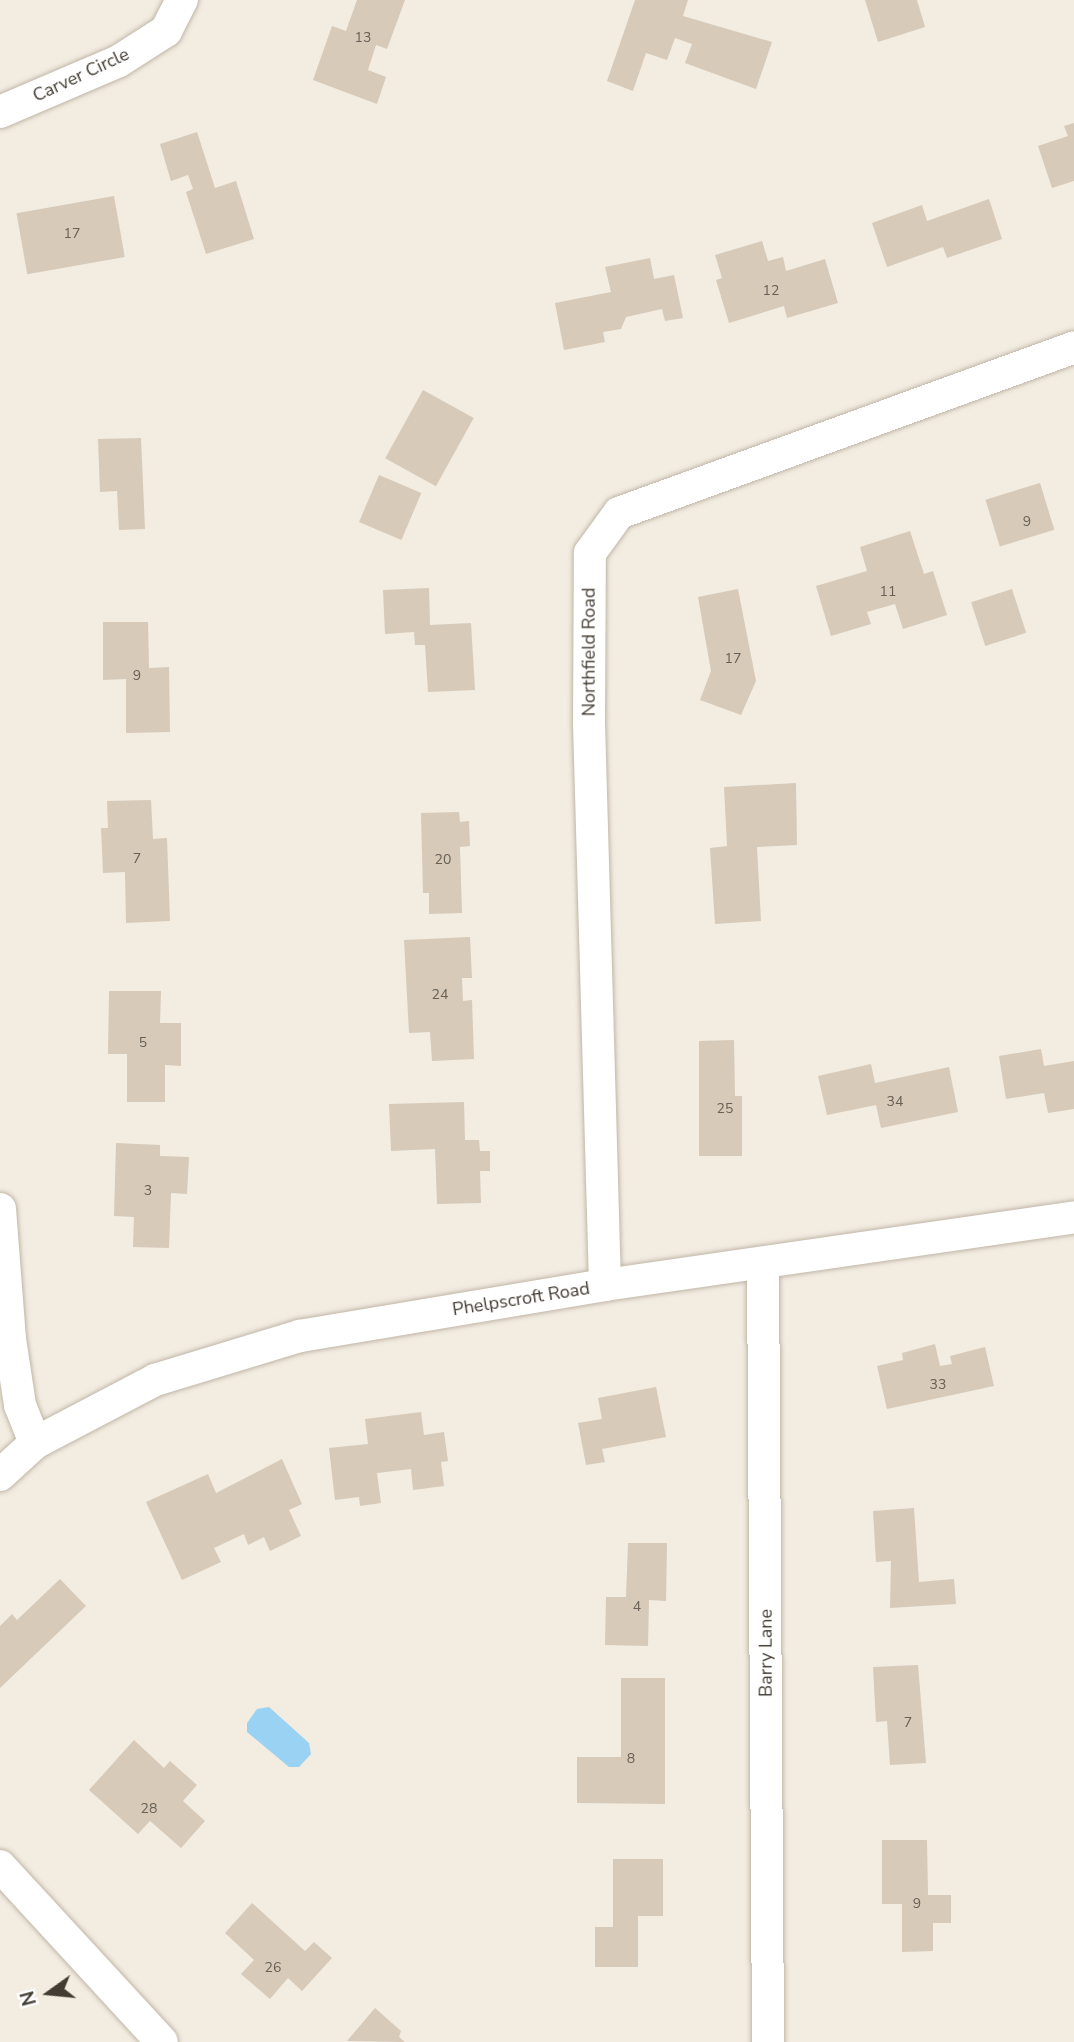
<!DOCTYPE html>
<html>
<head>
<meta charset="utf-8">
<style>
	body { margin:0 }
	#map { position:relative; width:1074px; height:2042px; overflow:hidden; background:#f2ece1; font-family:"Nunito Sans",sans-serif }
	div>[style] { position:absolute }
	.water>* { inset:0; background:#99d2f3 }
	.building>* { inset:0; background:#d7cab9; transform-origin:0 0 }
	.roads { filter:drop-shadow(0 0 2px #c0b6a7) drop-shadow(0 0 2px #c0b6a7) }
	.minor>* { height:32px; margin:-16px; padding:0 16px; transform-origin:16px; border-radius:16px; background:#fff }
	span { translate:-50% -50%; white-space:nowrap; text-align:center; line-height:1.15; -webkit-text-stroke:5px #fff; paint-order:stroke }
	.number-label { font-size:14px; color:#686054 }
	.number-label span { -webkit-text-stroke-width:0 }
	.street-label { font-size:18px; color:#433c32 }
	.north { position:absolute; left:14px; top:1958px; width:70px; height:70px; -webkit-text-stroke:5px #fff; paint-order:stroke; rotate:255deg; font-size:19px; font-weight:700; line-height:28px; text-align:center; color:#433c32 }
	.north::after { content:''; display:block; margin:auto; width:24px; height:32px; background:#433c32; clip-path:polygon(50% 0,100% 100%,50% 72%,0 100%) }
</style>
</head>
<body>
<div id="map">
	<div class="water">
		<i style="clip-path:polygon(269px 1707px,309px 1743px,311px 1754px,299px 1767px,289px 1767px,247px 1732px,247px 1723px,257px 1709px)"></i>
	</div>
	<div class="building">
		<i style="clip-path:polygon(357px 0,405px 0,387px 49px,376px 45px,368px 70px,386px 77px,377px 104px,313px 80px,332px 26px,346px 31px)"></i>
		<i style="clip-path:polygon(635px 0,688px 0,683px 16px,772px 42px,756px 89px,685px 63px,692px 44px,675px 38px,667px 60px,646px 53px,633px 91px,607px 81px)"></i>
		<i style="clip-path:polygon(865px 0,917px 0,925px 27px,878px 42px)"></i>
		<i style="clip-path:polygon(1074px 123px,1074px 181px,1052px 188px,1038px 146px,1068px 136px,1064px 126px)"></i>
		<i style="clip-path:polygon(197px 132px,215px 188px,236px 181px,254px 239px,206px 254px,186px 192px,193px 189px,188px 175px,171px 181px,160px 144px)"></i>
		<i style="left:114px;top:196px;width:62px;height:99px;rotate:80deg"></i>
		<i style="clip-path:polygon(989px 199px,1002px 239px,947px 258px,943px 247px,887px 267px,872px 223px,922px 205px,927px 221px)"></i>
		<i style="clip-path:polygon(762px 241px,768px 261px,783px 257px,786px 271px,825px 259px,838px 303px,787px 318px,784px 306px,729px 323px,716px 280px,722px 278px,715px 255px)"></i>
		<i style="clip-path:polygon(650px 258px,654px 279px,674px 275px,683px 318px,665px 321px,662px 309px,626px 317px,621px 329px,603px 332px,605px 342px,564px 350px,555px 303px,611px 292px,605px 267px)"></i>
		<i style="left:423px;top:390px;width:58px;height:78px;rotate:29deg"></i>
		<i style="clip-path:polygon(141px 438px,145px 529px,119px 530px,117px 491px,100px 492px,98px 439px)"></i>
		<i style="left:379px;top:475px;width:46px;height:51px;rotate:23deg"></i>
		<i style="left:1040px;top:483px;width:49px;height:57px;rotate:73deg"></i>
		<i style="clip-path:polygon(910px 531px,924px 574px,933px 571px,947px 615px,903px 629px,895px 604px,867px 612px,871px 624px,831px 636px,816px 586px,867px 571px,860px 547px)"></i>
		<i style="clip-path:polygon(429px 588px,430px 625px,471px 623px,475px 690px,428px 692px,425px 645px,415px 645px,414px 632px,385px 634px,383px 590px)"></i>
		<i style="clip-path:polygon(738px 589px,756px 681px,741px 715px,700px 700px,711px 671px,698px 597px)"></i>
		<i style="left:1012px;top:589px;width:46px;height:43px;rotate:72deg"></i>
		<i style="clip-path:polygon(103px 622px,148px 622px,149px 668px,169px 667px,170px 732px,126px 733px,126px 679px,103px 680px)"></i>
		<i style="clip-path:polygon(796px 783px,797px 845px,757px 847px,761px 921px,715px 924px,710px 848px,727px 846px,724px 787px)"></i>
		<i style="clip-path:polygon(151px 800px,153px 839px,167px 838px,170px 921px,126px 923px,125px 872px,103px 873px,101px 828px,108px 828px,107px 801px)"></i>
		<i style="clip-path:polygon(459px 812px,460px 822px,469px 821px,470px 846px,460px 847px,462px 913px,429px 914px,429px 893px,423px 893px,421px 813px)"></i>
		<i style="clip-path:polygon(470px 937px,472px 978px,462px 978px,463px 1001px,472px 1000px,474px 1059px,432px 1061px,430px 1032px,409px 1033px,404px 940px)"></i>
		<i style="clip-path:polygon(109px 991px,161px 991px,160px 1023px,181px 1023px,181px 1066px,165px 1065px,165px 1102px,127px 1102px,127px 1054px,108px 1054px)"></i>
		<i style="clip-path:polygon(734px 1040px,735px 1096px,742px 1096px,742px 1156px,699px 1156px,699px 1041px)"></i>
		<i style="clip-path:polygon(1041px 1049px,1044px 1066px,1074px 1061px,1074px 1109px,1048px 1113px,1044px 1093px,1006px 1099px,999px 1056px)"></i>
		<i style="clip-path:polygon(871px 1064px,875px 1083px,949px 1067px,958px 1112px,881px 1128px,876px 1105px,827px 1115px,818px 1076px)"></i>
		<i style="clip-path:polygon(464px 1102px,465px 1140px,479px 1140px,480px 1151px,490px 1151px,490px 1171px,480px 1171px,481px 1203px,437px 1204px,435px 1149px,391px 1151px,389px 1104px)"></i>
		<i style="clip-path:polygon(116px 1143px,160px 1145px,160px 1156px,189px 1157px,187px 1194px,171px 1193px,169px 1248px,133px 1247px,134px 1217px,114px 1216px)"></i>
		<i style="clip-path:polygon(935px 1344px,940px 1366px,952px 1364px,950px 1356px,985px 1347px,994px 1386px,887px 1409px,877px 1366px,903px 1360px,902px 1353px)"></i>
		<i style="clip-path:polygon(656px 1387px,666px 1437px,602px 1449px,605px 1462px,586px 1465px,578px 1423px,602px 1419px,598px 1398px)"></i>
		<i style="clip-path:polygon(421px 1412px,424px 1435px,444px 1432px,448px 1461px,441px 1462px,444px 1486px,413px 1490px,411px 1469px,377px 1473px,381px 1503px,360px 1506px,359px 1497px,335px 1500px,329px 1448px,368px 1444px,365px 1419px)"></i>
		<i style="clip-path:polygon(282px 1459px,302px 1504px,289px 1510px,301px 1536px,270px 1551px,264px 1537px,248px 1545px,244px 1534px,214px 1548px,221px 1562px,182px 1580px,146px 1502px,208px 1474px,216px 1493px)"></i>
		<i style="clip-path:polygon(914px 1508px,919px 1582px,954px 1579px,956px 1604px,890px 1608px,891px 1561px,876px 1562px,873px 1511px)"></i>
		<i style="clip-path:polygon(628px 1543px,667px 1543px,666px 1601px,649px 1600px,648px 1646px,605px 1645px,606px 1597px,626px 1597px)"></i>
		<i style="clip-path:polygon(60px 1579px,86px 1606px,0 1688px,0 1626px,12px 1614px,17px 1620px)"></i>
		<i style="clip-path:polygon(918px 1665px,926px 1763px,890px 1765px,887px 1721px,876px 1722px,873px 1667px)"></i>
		<i style="clip-path:polygon(621px 1678px,665px 1678px,665px 1804px,577px 1803px,577px 1757px,621px 1757px)"></i>
		<i style="clip-path:polygon(134px 1740px,164px 1768px,170px 1761px,197px 1785px,183px 1801px,205px 1821px,181px 1848px,150px 1821px,138px 1834px,89px 1790px)"></i>
		<i style="clip-path:polygon(882px 1840px,927px 1840px,928px 1895px,951px 1895px,951px 1923px,933px 1923px,933px 1951px,902px 1952px,902px 1904px,882px 1904px)"></i>
		<i style="clip-path:polygon(613px 1859px,663px 1859px,663px 1916px,638px 1916px,638px 1967px,595px 1967px,595px 1927px,613px 1927px)"></i>
		<i style="clip-path:polygon(252px 1903px,305px 1951px,314px 1942px,332px 1958px,302px 1991px,288px 1978px,270px 1999px,241px 1974px,254px 1960px,225px 1933px)"></i>
		<i style="clip-path:polygon(375px 2008px,401px 2031px,399px 2037px,405px 2042px,347px 2041px)"></i>
	</div>
	<div class="roads">
		<div class="minor">
			<i style="left:0;top:112px;width:129px;rotate:-23.2deg"></i>
			<i style="left:119px;top:61px;width:56px;rotate:-32.6deg"></i>
			<i style="left:166px;top:31px;width:35px;rotate:-63deg"></i>
			<i style="left:0;top:1209px;width:130px;rotate:85.6deg"></i>
			<i style="left:10px;top:1339px;width:67px;rotate:81.4deg"></i>
			<i style="left:20px;top:1405px;width:41px;rotate:68.5deg"></i>
			<i style="left:763px;top:1265px;width:777px;rotate:89.63deg"></i>
			<i style="left:605px;top:1285px;width:563px;rotate:-91.63deg"></i>
			<i style="left:589px;top:722px;width:169px;rotate:-89.7deg"></i>
			<i style="left:590px;top:553px;width:49px;rotate:-54.1deg"></i>
			<i style="left:619px;top:513px;width:484px;rotate:-20deg"></i>
			<i style="left:0;top:1475px;width:47px;rotate:-42.4deg"></i>
			<i style="left:35px;top:1443px;width:136px;rotate:-27.7deg"></i>
			<i style="left:155px;top:1380px;width:152px;rotate:-16.9deg"></i>
			<i style="left:300px;top:1336px;width:309px;rotate:-9.5deg"></i>
			<i style="left:605px;top:1285px;width:474px;rotate:-8.2deg"></i>
			<i style="left:0;top:1866px;width:239px;rotate:47.4deg"></i>
		</div>
	</div>
	<div class="number-label">
		<span style="left:363px;top:38px">13</span>
		<span style="left:72px;top:234px">17</span>
		<span style="left:771px;top:291px">12</span>
		<span style="left:1027px;top:522px">9</span>
		<span style="left:888px;top:592px">11</span>
		<span style="left:733px;top:659px">17</span>
		<span style="left:137px;top:676px">9</span>
		<span style="left:137px;top:859px">7</span>
		<span style="left:443px;top:860px">20</span>
		<span style="left:440px;top:995px">24</span>
		<span style="left:143px;top:1043px">5</span>
		<span style="left:895px;top:1102px">34</span>
		<span style="left:725px;top:1109px">25</span>
		<span style="left:148px;top:1191px">3</span>
		<span style="left:938px;top:1385px">33</span>
		<span style="left:637px;top:1607px">4</span>
		<span style="left:908px;top:1723px">7</span>
		<span style="left:631px;top:1759px">8</span>
		<span style="left:149px;top:1809px">28</span>
		<span style="left:917px;top:1904px">9</span>
		<span style="left:273px;top:1968px">26</span>
	</div>
	<div class="street-label">
		<span style="left:81px;top:75px;rotate:-25deg">Carver Circle</span>
		<span style="left:589px;top:652px;rotate:-90deg">Northfield Road</span>
		<span style="left:521px;top:1299px;rotate:-9deg">Phelpscroft Road</span>
		<span style="left:766px;top:1653px;rotate:-90deg">Barry Lane</span>
	</div>
	<div class="north">N</div>
</div>
</body>
</html>
